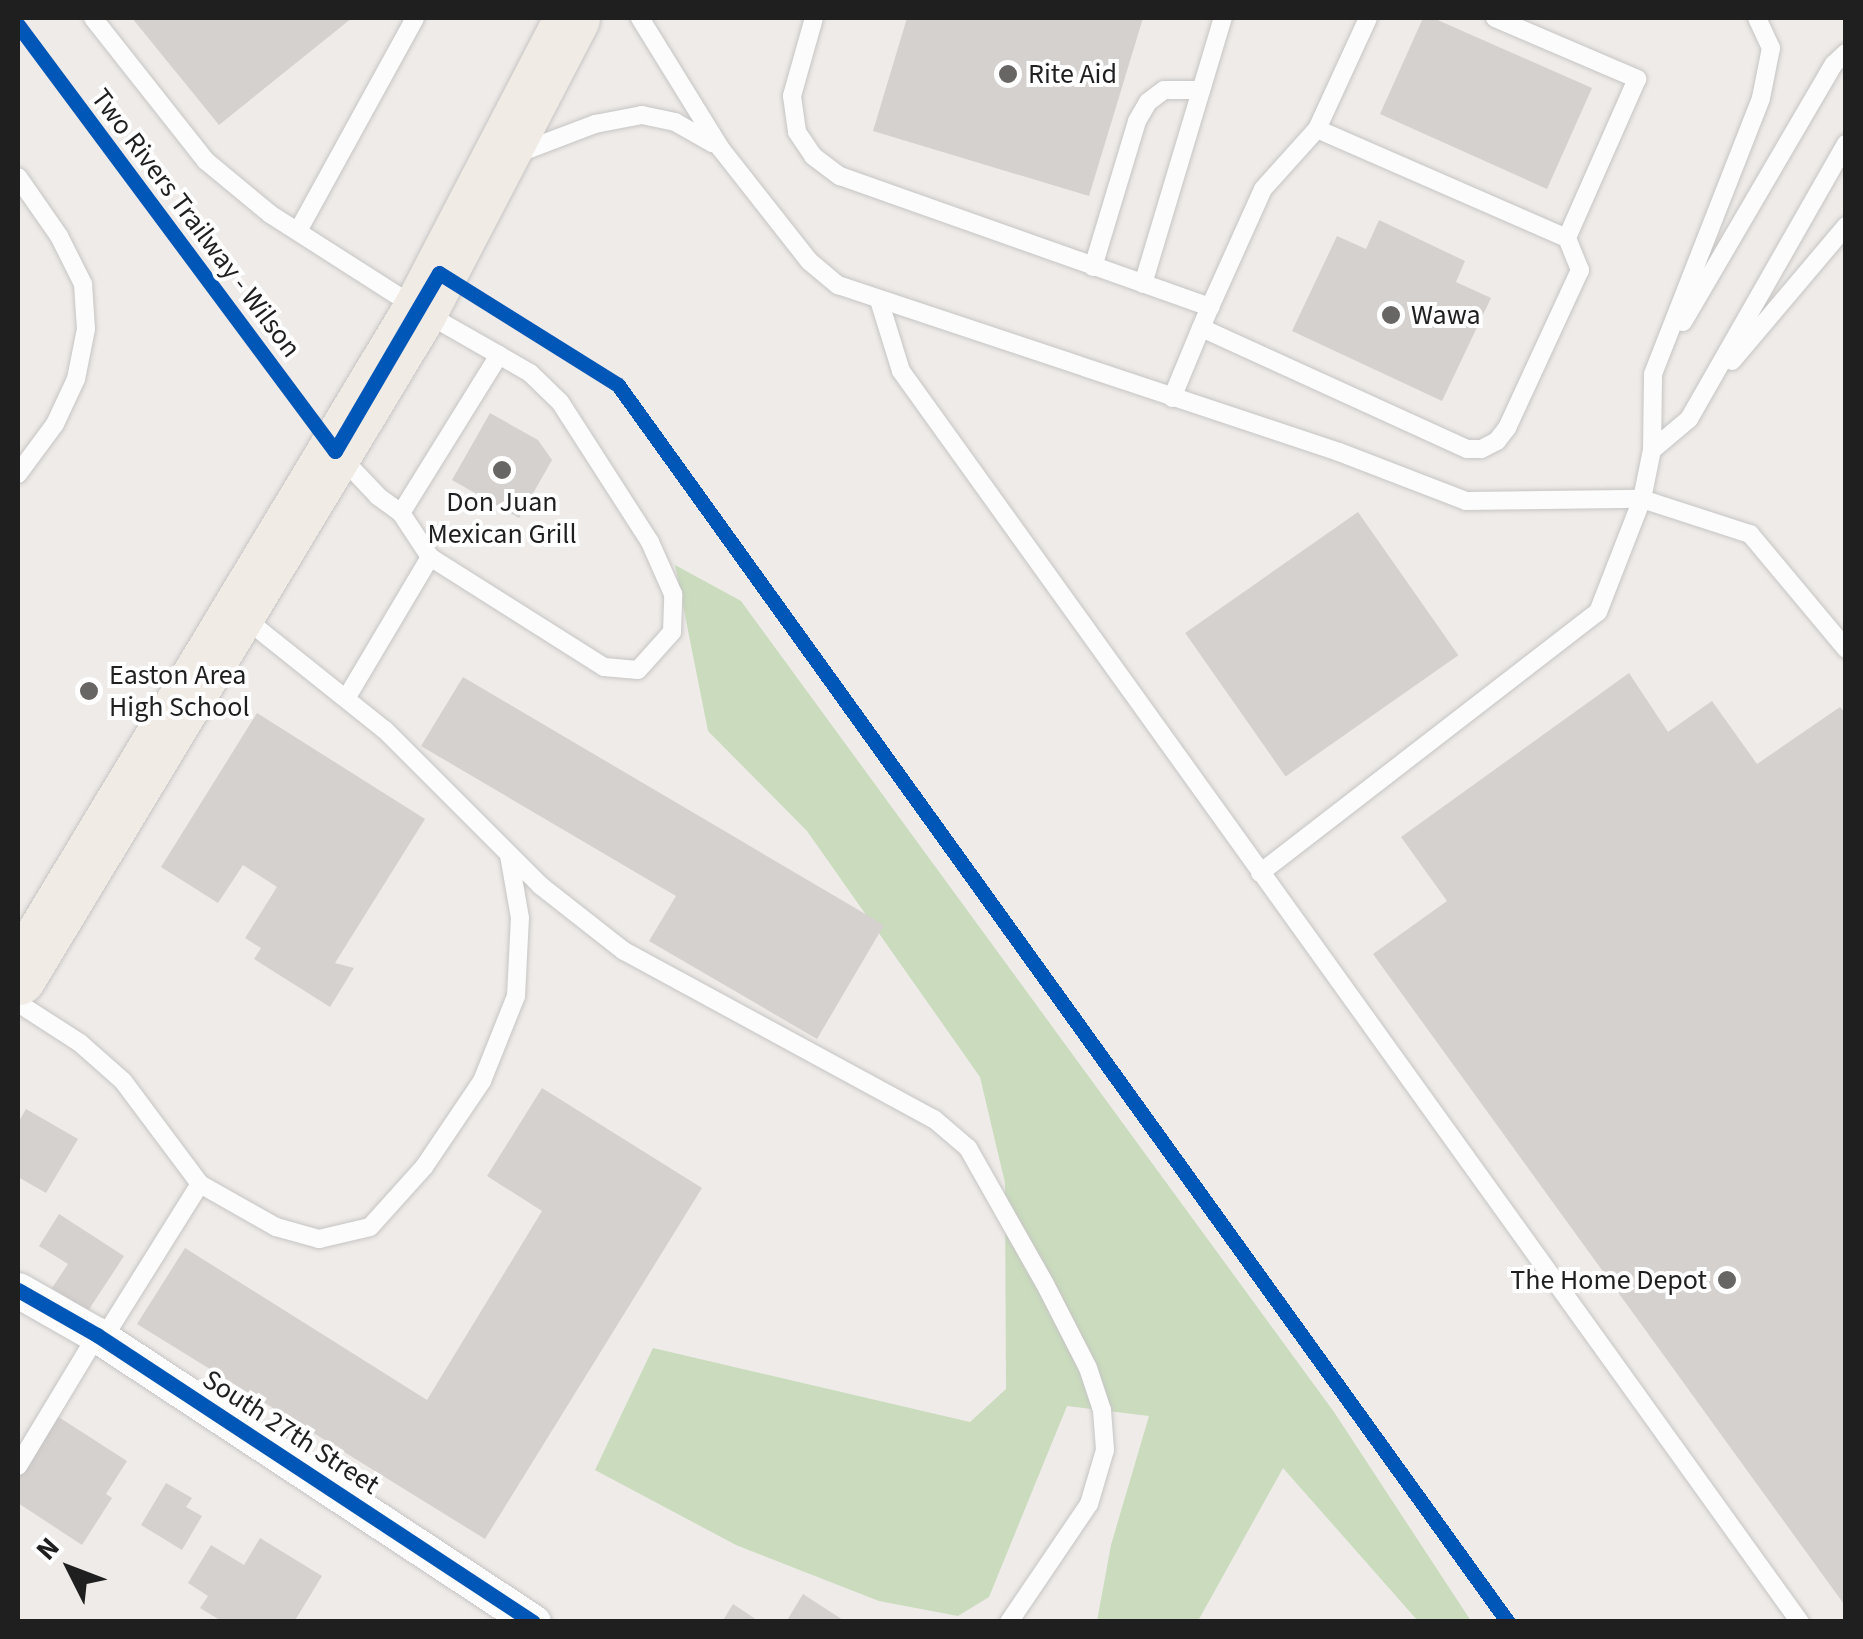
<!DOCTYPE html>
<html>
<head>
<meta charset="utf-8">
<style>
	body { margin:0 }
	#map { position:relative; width:1863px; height:1639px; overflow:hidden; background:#eeebe8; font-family:"Source Sans 3",sans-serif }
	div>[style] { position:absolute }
	.forest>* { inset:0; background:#cadcbd }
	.building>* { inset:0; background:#d5d1cf; transform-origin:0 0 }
	.roads { filter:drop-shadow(0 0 2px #c6c5c4) drop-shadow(0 0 2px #c6c5c4) }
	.service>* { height:18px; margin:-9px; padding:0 9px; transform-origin:9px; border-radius:9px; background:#fcfcfc }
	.minor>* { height:35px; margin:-17.5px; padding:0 17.5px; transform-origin:17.5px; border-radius:17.5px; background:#fcfcfc }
	.primary>* { height:55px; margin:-27.5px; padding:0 27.5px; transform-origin:27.5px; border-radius:27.5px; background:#f1ebe5 }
	.cycleway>* { height:15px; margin:-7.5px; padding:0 7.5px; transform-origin:7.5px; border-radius:7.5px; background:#0057b8 }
	.dots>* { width:28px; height:28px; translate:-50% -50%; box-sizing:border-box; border:5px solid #fff; border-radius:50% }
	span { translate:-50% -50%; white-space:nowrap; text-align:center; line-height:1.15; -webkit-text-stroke:8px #fff; paint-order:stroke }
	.poi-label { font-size:28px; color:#1f1f1f }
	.left { translate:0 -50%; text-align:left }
	.right { translate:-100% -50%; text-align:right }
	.street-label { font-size:28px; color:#1f1f1f }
	.frame { position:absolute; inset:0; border:20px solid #1f1f1f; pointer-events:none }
	.north { position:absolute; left:20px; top:1519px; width:100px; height:100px; -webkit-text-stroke:8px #fff; paint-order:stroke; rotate:312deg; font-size:28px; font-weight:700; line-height:40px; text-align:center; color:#1f1f1f }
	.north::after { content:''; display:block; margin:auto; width:35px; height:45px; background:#1f1f1f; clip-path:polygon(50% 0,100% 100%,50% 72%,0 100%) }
</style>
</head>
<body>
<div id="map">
	<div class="forest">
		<i style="clip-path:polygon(675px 565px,741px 601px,1334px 1412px,1471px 1621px,1418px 1621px,1283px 1468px,1198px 1621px,1097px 1621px,1111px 1545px,1149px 1416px,1067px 1406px,989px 1597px,958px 1616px,879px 1601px,736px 1545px,595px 1470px,653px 1348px,970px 1422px,1006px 1389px,1005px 1183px,980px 1077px,807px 831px,708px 731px)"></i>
	</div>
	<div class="building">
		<i style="clip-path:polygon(132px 18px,352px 18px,219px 125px)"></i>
		<i style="clip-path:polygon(907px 18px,1143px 18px,1089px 196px,873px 131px)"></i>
		<i style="clip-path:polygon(1423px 18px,1433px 18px,1592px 88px,1547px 189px,1380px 114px)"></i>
		<i style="clip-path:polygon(1379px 220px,1465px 261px,1456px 282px,1491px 298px,1442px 401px,1292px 331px,1337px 236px,1366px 249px)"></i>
		<i style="clip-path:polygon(490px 413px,538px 440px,552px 460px,519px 518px,452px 480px)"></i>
		<i style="left:1358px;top:512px;width:175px;height:211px;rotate:55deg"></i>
		<i style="clip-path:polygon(1629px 673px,1668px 732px,1712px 701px,1757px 764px,1840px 707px,1846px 714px,1846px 1607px,1373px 954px,1447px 901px,1401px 837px)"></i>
		<i style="clip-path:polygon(463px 677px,884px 925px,817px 1039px,649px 941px,676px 896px,421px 746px)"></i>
		<i style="clip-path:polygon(257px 713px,425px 819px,335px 963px,354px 968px,330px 1007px,254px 959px,261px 948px,245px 938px,277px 887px,243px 865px,218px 903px,161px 867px)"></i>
		<i style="clip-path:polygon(542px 1088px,702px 1188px,485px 1539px,137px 1324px,185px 1248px,427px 1400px,542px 1211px,487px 1176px)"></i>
		<i style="clip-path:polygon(26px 1109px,78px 1139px,46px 1193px,18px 1177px,18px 1123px)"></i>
		<i style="clip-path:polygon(59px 1214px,124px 1256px,88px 1311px,52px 1288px,68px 1264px,39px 1246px)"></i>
		<i style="clip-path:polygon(57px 1416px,127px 1461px,106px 1494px,112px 1498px,82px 1545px,18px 1503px,18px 1477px)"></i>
		<i style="clip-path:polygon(166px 1483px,192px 1498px,186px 1507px,202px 1516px,182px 1550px,141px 1525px)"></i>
		<i style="clip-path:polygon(260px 1538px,322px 1576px,294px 1622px,223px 1622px,200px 1608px,208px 1596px,188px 1583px,211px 1545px,244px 1565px)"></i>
		<i style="clip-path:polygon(803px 1594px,846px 1622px,786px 1622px)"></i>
		<i style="clip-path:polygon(733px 1604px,760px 1622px,722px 1622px)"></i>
	</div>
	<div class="roads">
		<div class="service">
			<i style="left:93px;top:18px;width:182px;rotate:51.7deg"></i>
			<i style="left:206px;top:161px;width:83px;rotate:39.6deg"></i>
			<i style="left:270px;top:214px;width:178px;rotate:32.6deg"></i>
			<i style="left:420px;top:310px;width:91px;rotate:29.7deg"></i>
			<i style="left:499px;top:355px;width:186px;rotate:121.8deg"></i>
			<i style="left:401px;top:513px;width:29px;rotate:-144deg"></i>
			<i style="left:378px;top:496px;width:57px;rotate:-133.6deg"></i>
			<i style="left:640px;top:18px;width:154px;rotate:58.3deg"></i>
			<i style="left:721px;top:149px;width:142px;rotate:51.8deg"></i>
			<i style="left:809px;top:261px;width:38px;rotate:40deg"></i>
			<i style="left:838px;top:285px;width:528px;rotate:18.43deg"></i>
			<i style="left:1339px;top:452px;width:136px;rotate:21.1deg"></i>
			<i style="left:1466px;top:501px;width:176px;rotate:-0.7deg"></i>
			<i style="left:1642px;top:499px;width:114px;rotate:18deg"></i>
			<i style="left:1750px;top:534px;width:150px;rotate:50.1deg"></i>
			<i style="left:814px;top:18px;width:81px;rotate:105.8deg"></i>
			<i style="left:792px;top:96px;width:36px;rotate:82deg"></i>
			<i style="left:797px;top:132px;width:29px;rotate:56deg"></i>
			<i style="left:813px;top:156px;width:34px;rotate:37deg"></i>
			<i style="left:840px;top:176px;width:393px;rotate:19.5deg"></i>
			<i style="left:1495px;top:18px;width:155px;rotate:23.2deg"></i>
			<i style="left:1637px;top:79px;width:174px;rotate:113.8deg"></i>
			<i style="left:1317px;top:129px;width:122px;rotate:-65.3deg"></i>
			<i style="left:516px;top:154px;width:85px;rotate:-20.8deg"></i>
			<i style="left:595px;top:124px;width:48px;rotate:-10.8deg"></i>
			<i style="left:642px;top:115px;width:34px;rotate:12deg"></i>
			<i style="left:675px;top:122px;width:43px;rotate:29.6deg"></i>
			<i style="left:18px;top:177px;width:72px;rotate:55.2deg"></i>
			<i style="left:59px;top:236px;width:54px;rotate:63.4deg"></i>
			<i style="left:83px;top:284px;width:45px;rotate:86.2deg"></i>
			<i style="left:86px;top:329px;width:51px;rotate:101.3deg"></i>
			<i style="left:76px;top:379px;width:50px;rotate:115deg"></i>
			<i style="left:55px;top:424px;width:62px;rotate:126.5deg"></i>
			<i style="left:298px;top:231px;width:243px;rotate:-61.2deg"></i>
			<i style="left:1093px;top:267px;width:152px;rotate:-73.2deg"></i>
			<i style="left:1137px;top:121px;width:22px;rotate:-60deg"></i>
			<i style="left:1148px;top:102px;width:20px;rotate:-37deg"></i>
			<i style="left:1164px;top:90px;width:37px"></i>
			<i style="left:1143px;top:284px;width:278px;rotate:-73.3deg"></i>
			<i style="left:879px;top:300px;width:74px;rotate:72.8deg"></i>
			<i style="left:901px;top:371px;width:1541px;rotate:54.3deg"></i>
			<i style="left:1683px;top:322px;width:299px;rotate:-59.7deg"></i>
			<i style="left:1834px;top:64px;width:16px;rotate:-43deg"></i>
			<i style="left:1732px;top:361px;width:177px;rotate:-49.8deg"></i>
			<i style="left:1172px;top:398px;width:76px;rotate:-67.5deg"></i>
			<i style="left:1201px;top:328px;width:23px;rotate:-67deg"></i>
			<i style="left:1210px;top:307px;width:129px;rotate:-65.8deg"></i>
			<i style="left:1263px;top:189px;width:81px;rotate:-48deg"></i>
			<i style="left:1317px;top:129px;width:273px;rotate:23.6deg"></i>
			<i style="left:1567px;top:238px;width:35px;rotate:68deg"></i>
			<i style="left:1580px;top:270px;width:174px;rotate:114.8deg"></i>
			<i style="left:1507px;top:428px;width:16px;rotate:128deg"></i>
			<i style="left:1497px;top:441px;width:18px;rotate:153deg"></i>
			<i style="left:1481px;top:449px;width:14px;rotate:180deg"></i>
			<i style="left:1467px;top:449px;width:292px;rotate:-155.5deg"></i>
			<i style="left:1652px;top:450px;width:48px;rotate:-40deg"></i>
			<i style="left:1689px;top:419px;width:317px;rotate:-60.3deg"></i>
			<i style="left:401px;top:513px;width:53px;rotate:56.6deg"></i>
			<i style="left:430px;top:557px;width:206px;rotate:32.3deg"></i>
			<i style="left:604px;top:667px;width:34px;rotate:5deg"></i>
			<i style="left:638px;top:670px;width:51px;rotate:-48.2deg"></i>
			<i style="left:672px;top:632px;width:38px;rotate:-88deg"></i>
			<i style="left:673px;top:594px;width:57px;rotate:-113.9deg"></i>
			<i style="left:650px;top:542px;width:166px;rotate:-122.7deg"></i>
			<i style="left:560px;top:402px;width:42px;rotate:-136deg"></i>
			<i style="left:530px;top:373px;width:36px;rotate:-150deg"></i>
			<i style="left:242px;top:616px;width:183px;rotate:38.6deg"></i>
			<i style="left:385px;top:730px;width:221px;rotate:45deg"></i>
			<i style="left:541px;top:886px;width:105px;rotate:38.1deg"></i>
			<i style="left:624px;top:951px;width:353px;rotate:28.5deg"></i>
			<i style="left:934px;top:1119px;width:45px;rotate:40.5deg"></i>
			<i style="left:968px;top:1148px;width:156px;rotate:60.5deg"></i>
			<i style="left:1045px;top:1284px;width:94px;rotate:62.9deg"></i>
			<i style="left:1088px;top:1368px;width:44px;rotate:71.6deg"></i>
			<i style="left:1102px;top:1410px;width:40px;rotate:85.7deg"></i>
			<i style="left:1105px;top:1450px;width:56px;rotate:106.5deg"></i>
			<i style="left:1089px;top:1504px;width:143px;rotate:124.1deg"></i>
			<i style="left:347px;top:697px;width:163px;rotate:-59.3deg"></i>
			<i style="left:1260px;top:873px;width:427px;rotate:-37.7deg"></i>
			<i style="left:1598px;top:612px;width:121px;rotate:-68.7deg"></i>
			<i style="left:1642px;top:499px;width:50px;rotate:-78.5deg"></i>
			<i style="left:1652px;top:450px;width:76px;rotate:-89.2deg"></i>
			<i style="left:1653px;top:374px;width:296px;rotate:-68.6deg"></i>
			<i style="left:1761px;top:98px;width:51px;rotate:-78.7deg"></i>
			<i style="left:1771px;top:48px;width:33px;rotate:-115deg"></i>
			<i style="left:18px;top:1003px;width:74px;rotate:32.8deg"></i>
			<i style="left:80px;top:1043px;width:57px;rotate:41.5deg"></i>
			<i style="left:123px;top:1081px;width:129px;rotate:53.2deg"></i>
			<i style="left:103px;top:1339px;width:183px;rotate:-58deg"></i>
			<i style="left:200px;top:1184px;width:87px;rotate:29.5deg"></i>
			<i style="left:276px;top:1227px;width:45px;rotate:15.6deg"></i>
			<i style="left:319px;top:1239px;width:52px;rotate:-13.2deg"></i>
			<i style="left:370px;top:1227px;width:81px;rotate:-48deg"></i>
			<i style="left:424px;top:1167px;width:104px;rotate:-56deg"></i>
			<i style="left:482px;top:1081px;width:92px;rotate:-68.2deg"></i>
			<i style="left:516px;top:996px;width:78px;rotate:-87.1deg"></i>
			<i style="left:520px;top:918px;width:64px;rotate:-99.9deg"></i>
			<i style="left:18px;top:1466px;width:153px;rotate:-58.9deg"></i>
		</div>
		<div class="minor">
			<i style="left:18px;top:1290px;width:91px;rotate:29.7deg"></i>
			<i style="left:97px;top:1335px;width:522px;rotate:33.36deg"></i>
		</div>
		<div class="primary">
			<i style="left:18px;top:977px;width:779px;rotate:-58.92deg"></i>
			<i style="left:420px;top:310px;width:329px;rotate:-62.5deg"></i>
		</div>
	</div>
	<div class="cycleway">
		<i style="left:18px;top:25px;width:531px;rotate:53.35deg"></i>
		<i style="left:335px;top:451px;width:206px;rotate:-59.7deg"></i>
		<i style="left:439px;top:273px;width:211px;rotate:32deg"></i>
		<i style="left:618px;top:385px;width:1524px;rotate:54.27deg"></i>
		<i style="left:18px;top:1290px;width:91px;rotate:29.7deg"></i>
		<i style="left:97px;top:1335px;width:522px;rotate:33.36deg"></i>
	</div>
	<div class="dots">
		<i style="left:1008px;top:74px;background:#676665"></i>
		<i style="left:1391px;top:315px;background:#676665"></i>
		<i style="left:502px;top:470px;background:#676665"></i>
		<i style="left:89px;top:691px;background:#676665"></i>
		<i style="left:1727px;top:1280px;background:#676665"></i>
	</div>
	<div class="poi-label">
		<span class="left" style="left:1028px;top:74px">Rite Aid</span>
		<span class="left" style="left:1411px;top:315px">Wawa</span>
		<span style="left:502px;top:518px">Don Juan<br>Mexican Grill</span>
		<span class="left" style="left:109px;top:691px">Easton Area<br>High School</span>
		<span class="right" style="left:1707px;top:1280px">The Home Depot</span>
	</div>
	<div class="street-label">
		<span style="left:196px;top:223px;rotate:53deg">Two Rivers Trailway - Wilson</span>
		<span style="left:291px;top:1432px;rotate:33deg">South 27th Street</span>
	</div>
	<div class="frame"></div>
	<div class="north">N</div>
</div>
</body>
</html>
